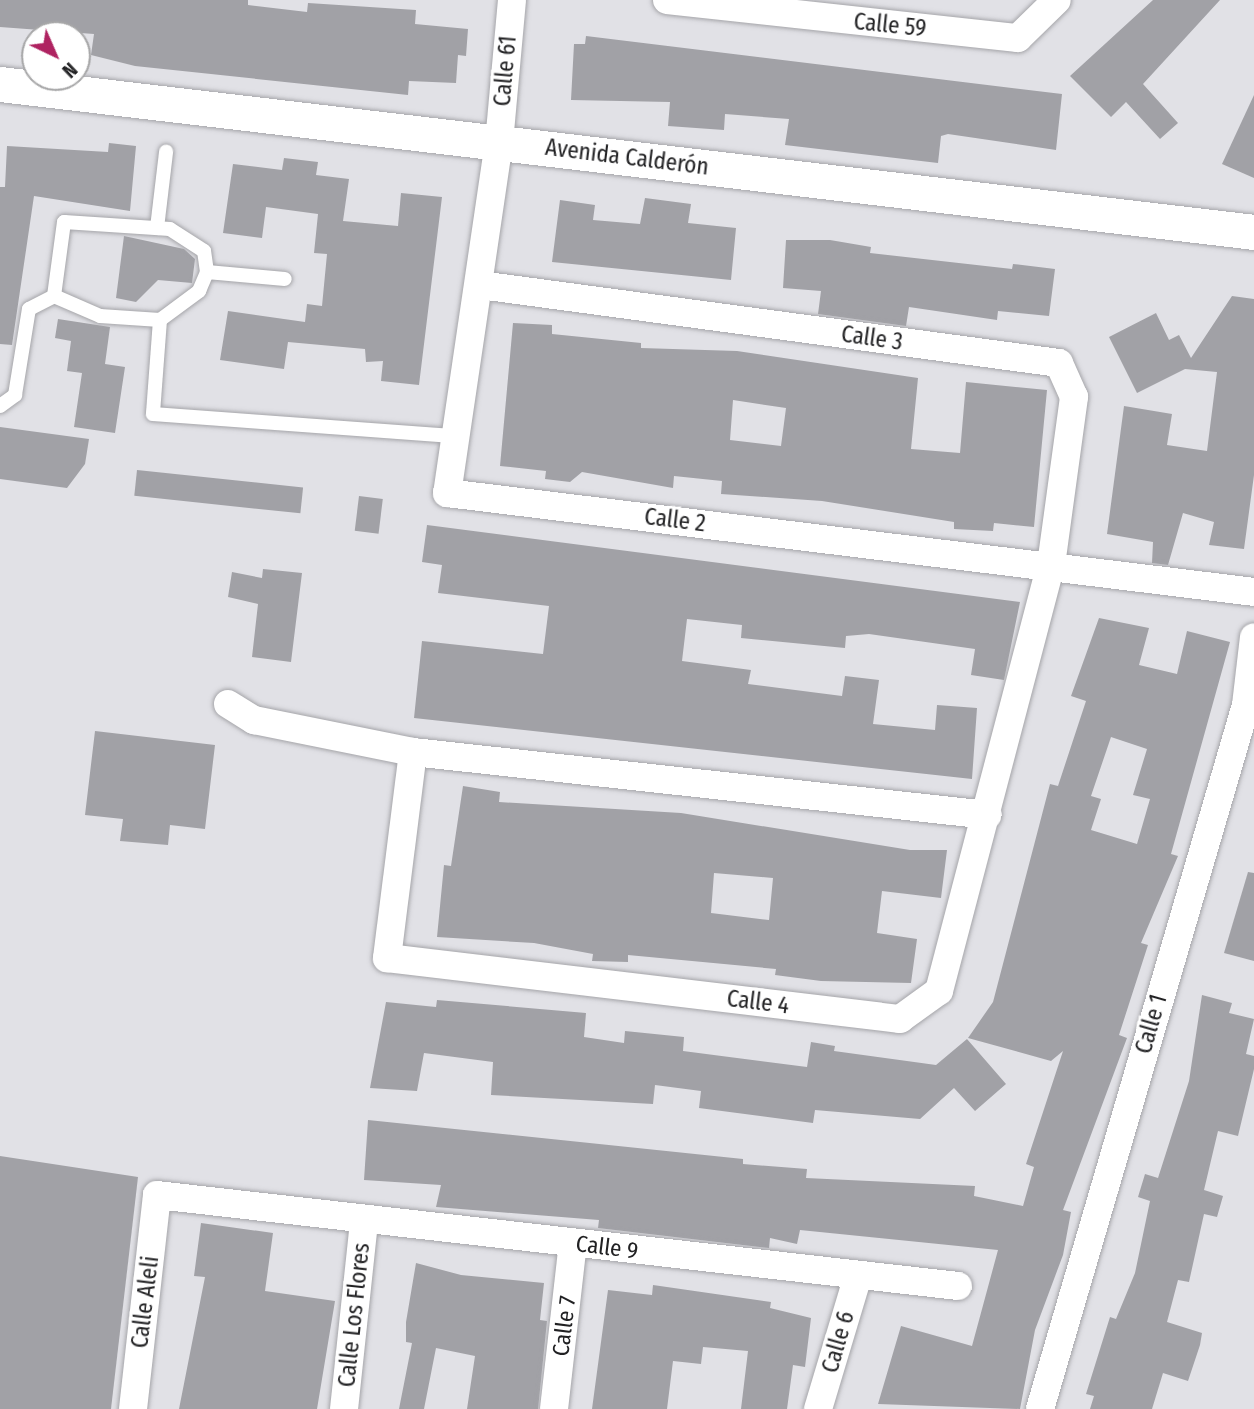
<!DOCTYPE html>
<html>
<head>
<meta charset="utf-8">
<style>
	body { margin:0 }
	#map { position:relative; width:1254px; height:1409px; overflow:hidden; background:#e1e1e6; font-family:"Fira Sans Condensed",sans-serif }
	div>[style] { position:absolute }
	.building>* { inset:0; background:#a1a1a6; transform-origin:0 0 }
	.roads { filter:drop-shadow(0 0 2px #a5a5a9) drop-shadow(0 0 2px #a5a5a9) }
	.service>* { height:14px; margin:-7px; padding:0 7px; transform-origin:7px; border-radius:7px; background:#fff }
	.minor>* { height:28px; margin:-14px; padding:0 14px; transform-origin:14px; border-radius:14px; background:#fff }
	.tertiary>* { height:35px; margin:-17.5px; padding:0 17.5px; transform-origin:17.5px; border-radius:17.5px; background:#fff }
	span { translate:-50% -50%; white-space:nowrap; text-align:center; line-height:1.15; -webkit-text-stroke:6px #fff; paint-order:stroke }
	.street-label { font-size:23px; color:#212123 }
	.north { position:absolute; left:21px; top:21px; width:70px; height:70px; box-sizing:border-box; background:#fff; border:2px solid #a6a6a7; border-radius:50%; rotate:136deg; font-size:19px; font-weight:700; line-height:28px; text-align:center; color:#212123 }
	.north::after { content:''; display:block; margin:auto; width:24px; height:32px; background:#af2361; clip-path:polygon(50% 0,100% 100%,50% 72%,0 100%) }
</style>
</head>
<body>
<div id="map">
	<div class="building">
		<i style="clip-path:polygon(0 0,248px 0,248px 5px,307px 12px,308px 3px,416px 10px,415px 24px,468px 29px,466px 56px,458px 55px,456px 83px,409px 81px,408px 95px,135px 66px,91px 55px,94px 34px,0 27px)"></i>
		<i style="clip-path:polygon(1153px 0,1220px 0,1143px 84px,1178px 123px,1160px 139px,1126px 102px,1111px 117px,1070px 76px)"></i>
		<i style="clip-path:polygon(586px 36px,1062px 94px,1056px 150px,948px 134px,941px 136px,938px 163px,785px 145px,789px 119px,725px 114px,724px 130px,668px 126px,670px 102px,571px 100px,574px 44px,585px 44px)"></i>
		<i style="clip-path:polygon(1254px 95px,1254px 178px,1222px 164px)"></i>
		<i style="clip-path:polygon(109px 143px,136px 146px,130px 211px,34px 196px,12px 345px,0 344px,0 187px,5px 187px,7px 146px,108px 152px)"></i>
		<i style="clip-path:polygon(284px 158px,318px 162px,316px 175px,349px 179px,343px 221px,398px 226px,401px 193px,442px 197px,419px 385px,381px 381px,383px 361px,366px 362px,365px 349px,288px 342px,284px 369px,220px 360px,228px 311px,305px 322px,307px 304px,322px 306px,327px 254px,314px 253px,318px 214px,266px 207px,262px 238px,223px 233px,233px 164px,282px 170px)"></i>
		<i style="clip-path:polygon(645px 198px,691px 204px,688px 223px,736px 228px,731px 280px,552px 262px,560px 200px,595px 205px,593px 220px,640px 224px)"></i>
		<i style="clip-path:polygon(124px 236px,184px 249px,195px 259px,192px 283px,158px 280px,136px 302px,116px 298px)"></i>
		<i style="clip-path:polygon(786px 240px,830px 240px,871px 247px,870px 253px,1012px 269px,1013px 264px,1055px 269px,1049px 316px,998px 311px,997px 320px,909px 307px,906px 326px,818px 314px,821px 291px,783px 288px)"></i>
		<i style="clip-path:polygon(1232px 296px,1254px 299px,1254px 475px,1244px 549px,1209px 545px,1214px 522px,1183px 513px,1168px 565px,1152px 563px,1153px 542px,1107px 534px,1124px 406px,1172px 414px,1167px 445px,1207px 451px,1217px 372px,1185px 369px,1137px 393px,1109px 337px,1156px 313px,1169px 340px,1179px 335px,1191px 358px)"></i>
		<i style="clip-path:polygon(58px 319px,110px 327px,105px 364px,125px 367px,115px 433px,74px 427px,82px 373px,67px 371px,71px 341px,55px 338px)"></i>
		<i style="clip-path:polygon(evenodd,513px 323px,552px 325px,552px 334px,641px 343px,641px 348px,737px 351px,918px 378px,911px 449px,960px 453px,966px 382px,1047px 390px,1034px 527px,994px 523px,993px 531px,954px 529px,954px 522px,822px 501px,721px 494px,722px 481px,674px 476px,673px 488px,582px 472px,570px 482px,545px 479px,546px 471px,500px 466px,513px 323px,733px 400px,786px 408px,781px 446px,730px 440px,733px 400px)"></i>
		<i style="clip-path:polygon(0 427px,89px 439px,85px 464px,67px 488px,0 479px)"></i>
		<i style="left:137px;top:470px;width:167px;height:26px;rotate:6deg"></i>
		<i style="left:359px;top:496px;width:24px;height:35px;rotate:7deg"></i>
		<i style="clip-path:polygon(427px 525px,1020px 602px,1004px 680px,971px 675px,975px 649px,869px 634px,846px 636px,845px 648px,741px 638px,742px 625px,687px 619px,682px 661px,751px 670px,748px 684px,842px 696px,845px 676px,879px 680px,873px 724px,935px 730px,937px 705px,977px 708px,972px 779px,414px 718px,422px 641px,543px 654px,549px 606px,438px 593px,442px 565px,422px 562px)"></i>
		<i style="clip-path:polygon(263px 569px,302px 573px,291px 662px,252px 657px,258px 604px,228px 597px,232px 572px,262px 578px)"></i>
		<i style="clip-path:polygon(evenodd,1099px 618px,1149px 628px,1139px 665px,1177px 674px,1187px 631px,1230px 642px,1171px 854px,1178px 856px,1141px 943px,1148px 945px,1119px 1035px,1127px 1038px,1063px 1210px,1071px 1212px,1063px 1255px,1035px 1330px,1020px 1409px,878px 1404px,901px 1326px,972px 1346px,998px 1250px,800px 1230px,797px 1244px,770px 1238px,769px 1248px,598px 1228px,599px 1220px,436px 1207px,441px 1185px,364px 1180px,368px 1120px,743px 1159px,743px 1164px,807px 1169px,806px 1178px,975px 1186px,974px 1196px,1023px 1206px,1034px 1167px,1026px 1164px,1063px 1051px,1051px 1061px,968px 1038px,993px 1002px,1050px 784px,1058px 786px,1086px 701px,1071px 696px,1099px 618px,1111px 737px,1147px 749px,1133px 795px,1150px 799px,1137px 844px,1091px 830px,1101px 799px,1091px 796px,1111px 737px)"></i>
		<i style="clip-path:polygon(95px 731px,215px 745px,205px 829px,170px 825px,168px 845px,120px 841px,123px 819px,85px 815px)"></i>
		<i style="clip-path:polygon(evenodd,463px 786px,500px 792px,499px 802px,681px 813px,910px 850px,947px 850px,941px 898px,882px 891px,877px 933px,917px 939px,911px 983px,821px 981px,775px 975px,776px 969px,628px 955px,628px 962px,592px 961px,593px 954px,534px 943px,437px 937px,444px 865px,451px 866px,463px 786px,714px 873px,773px 878px,769px 920px,711px 913px,714px 873px)"></i>
		<i style="clip-path:polygon(1248px 872px,1254px 873px,1254px 961px,1224px 953px)"></i>
		<i style="clip-path:polygon(1202px 995px,1232px 1003px,1229px 1013px,1254px 1019px,1246px 1054px,1254px 1056px,1254px 1069px,1238px 1136px,1218px 1131px,1204px 1190px,1223px 1196px,1217px 1217px,1204px 1214px,1189px 1282px,1178px 1280px,1167px 1322px,1202px 1333px,1200px 1345px,1188px 1381px,1163px 1373px,1152px 1409px,1090px 1409px,1094px 1396px,1086px 1394px,1110px 1317px,1116px 1319px,1135px 1273px,1150px 1201px,1138px 1197px,1145px 1174px,1158px 1178px,1189px 1081px)"></i>
		<i style="clip-path:polygon(437px 1000px,586px 1013px,584px 1037px,624px 1043px,625px 1031px,684px 1037px,683px 1051px,807px 1067px,811px 1042px,835px 1046px,834px 1051px,936px 1065px,967px 1039px,1006px 1084px,975px 1111px,954px 1088px,920px 1119px,815px 1110px,813px 1123px,699px 1108px,701px 1091px,655px 1085px,653px 1104px,491px 1095px,493px 1062px,424px 1053px,417px 1091px,370px 1088px,386px 1002px,436px 1007px)"></i>
		<i style="clip-path:polygon(0 1156px,138px 1177px,111px 1409px,0 1409px)"></i>
		<i style="clip-path:polygon(201px 1223px,273px 1233px,265px 1291px,335px 1301px,317px 1409px,179px 1409px,205px 1277px,194px 1276px)"></i>
		<i style="clip-path:polygon(416px 1263px,461px 1275px,544px 1283px,540px 1320px,547px 1321px,538px 1409px,467px 1409px,475px 1356px,436px 1348px,424px 1409px,399px 1409px,412px 1343px,406px 1342px,406px 1322px)"></i>
		<i style="clip-path:polygon(653px 1285px,771px 1302px,770px 1308px,811px 1318px,805px 1367px,793px 1365px,787px 1409px,741px 1409px,748px 1351px,703px 1347px,701px 1364px,673px 1361px,667px 1409px,592px 1409px,608px 1290px,652px 1295px)"></i>
	</div>
	<div class="roads">
		<div class="service">
			<i style="left:157px;top:228px;width:77px;rotate:-83.2deg"></i>
			<i style="left:207px;top:272px;width:78px;rotate:5.1deg"></i>
			<i style="left:160px;top:320px;width:49px;rotate:-36.6deg"></i>
			<i style="left:199px;top:291px;width:21px;rotate:-67deg"></i>
			<i style="left:207px;top:272px;width:21px;rotate:-98deg"></i>
			<i style="left:204px;top:251px;width:40px;rotate:-147.1deg"></i>
			<i style="left:170px;top:229px;width:106px;rotate:-176.2deg"></i>
			<i style="left:64px;top:222px;width:75px;rotate:97.7deg"></i>
			<i style="left:54px;top:296px;width:50px;rotate:23.5deg"></i>
			<i style="left:100px;top:316px;width:60px;rotate:3.8deg"></i>
			<i style="left:160px;top:320px;width:94px;rotate:94.3deg"></i>
			<i style="left:153px;top:414px;width:300px;rotate:4.2deg"></i>
			<i style="left:0;top:406px;width:19px;rotate:-36deg"></i>
			<i style="left:15px;top:395px;width:87px;rotate:-80.8deg"></i>
			<i style="left:29px;top:309px;width:28px;rotate:-27deg"></i>
		</div>
		<div class="minor">
			<i style="left:512px;top:0;width:143px;rotate:95.2deg"></i>
			<i style="left:499px;top:142px;width:355px;rotate:98.4deg"></i>
			<i style="left:447px;top:493px;width:813px;rotate:6.99deg"></i>
			<i style="left:667px;top:0;width:353px;rotate:6.2deg"></i>
			<i style="left:1018px;top:38px;width:54px;rotate:-44.3deg"></i>
			<i style="left:228px;top:704px;width:31px;rotate:32deg"></i>
			<i style="left:254px;top:720px;width:162px;rotate:11.4deg"></i>
			<i style="left:413px;top:752px;width:578px;rotate:6.25deg"></i>
			<i style="left:413px;top:752px;width:208px;rotate:97.2deg"></i>
			<i style="left:387px;top:958px;width:517px;rotate:6.78deg"></i>
			<i style="left:900px;top:1019px;width:48px;rotate:-35.7deg"></i>
			<i style="left:939px;top:991px;width:440px;rotate:-75.3deg"></i>
			<i style="left:1051px;top:565px;width:170px;rotate:-82.2deg"></i>
			<i style="left:1074px;top:397px;width:37px;rotate:-114deg"></i>
			<i style="left:1059px;top:363px;width:584px;rotate:-172.33deg"></i>
			<i style="left:133px;top:1409px;width:215px;rotate:-83.6deg"></i>
			<i style="left:157px;top:1195px;width:806px;rotate:6.48deg"></i>
			<i style="left:344px;top:1409px;width:189px;rotate:-83.9deg"></i>
			<i style="left:554px;top:1409px;width:167px;rotate:-83.5deg"></i>
			<i style="left:818px;top:1409px;width:139px;rotate:-73.3deg"></i>
			<i style="left:1040px;top:1409px;width:734px;rotate:-73.69deg"></i>
			<i style="left:1246px;top:705px;width:68px;rotate:-83.3deg"></i>
		</div>
		<div class="tertiary">
			<i style="left:0;top:84px;width:1263px;rotate:6.73deg"></i>
		</div>
	</div>
	<div class="street-label">
		<span style="left:890px;top:25px;rotate:6deg">Calle 59</span>
		<span style="left:505px;top:71px;rotate:-85deg">Calle 61</span>
		<span style="left:627px;top:157px;rotate:7deg">Avenida Calderón</span>
		<span style="left:872px;top:338px;rotate:8deg">Calle 3</span>
		<span style="left:675px;top:520px;rotate:7deg">Calle 2</span>
		<span style="left:758px;top:1002px;rotate:7deg">Calle 4</span>
		<span style="left:1151px;top:1024px;rotate:-74deg">Calle 1</span>
		<span style="left:607px;top:1247px;rotate:7deg">Calle 9</span>
		<span style="left:145px;top:1302px;rotate:-83deg">Calle Aleli</span>
		<span style="left:354px;top:1315px;rotate:-84deg">Calle Los Flores</span>
		<span style="left:564px;top:1326px;rotate:-83deg">Calle 7</span>
		<span style="left:838px;top:1342px;rotate:-74deg">Calle 6</span>
	</div>
	<div class="north">N</div>
</div>
</body>
</html>
